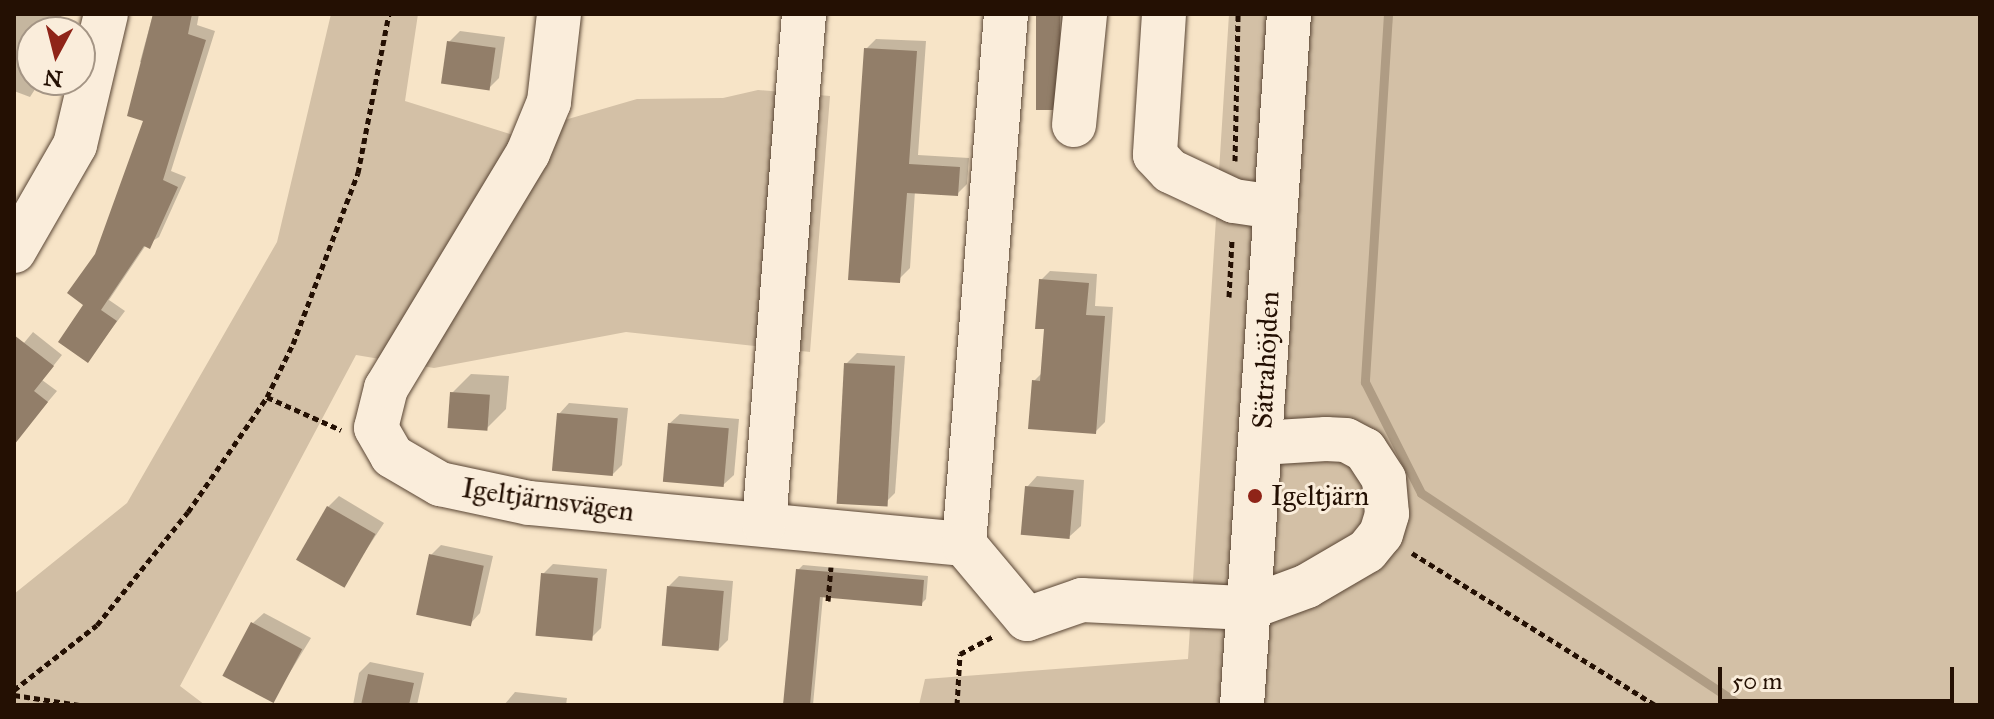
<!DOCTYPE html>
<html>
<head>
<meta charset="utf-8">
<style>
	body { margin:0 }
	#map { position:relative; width:1994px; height:719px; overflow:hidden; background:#f7e4c7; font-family:"IM FELL Great Primer",serif }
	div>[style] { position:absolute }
	.green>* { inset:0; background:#d3c0a6 }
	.shadow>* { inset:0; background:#0003 }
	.stream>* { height:9px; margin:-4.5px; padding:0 4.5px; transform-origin:4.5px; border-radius:4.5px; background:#af9c84 }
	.building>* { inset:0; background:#927e69; transform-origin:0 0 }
	.path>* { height:5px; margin-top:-2.5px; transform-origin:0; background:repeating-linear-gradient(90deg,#241003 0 6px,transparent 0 10px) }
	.roads { filter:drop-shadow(0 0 2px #594534) drop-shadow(0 0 2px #594534) }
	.minor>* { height:44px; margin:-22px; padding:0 22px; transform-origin:22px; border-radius:22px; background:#faeddb }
	.dots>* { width:22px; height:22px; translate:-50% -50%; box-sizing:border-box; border:4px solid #faeddb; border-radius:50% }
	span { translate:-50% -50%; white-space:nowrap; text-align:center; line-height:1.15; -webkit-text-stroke:6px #faeddb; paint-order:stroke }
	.street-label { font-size:28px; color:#241003 }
	.poi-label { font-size:28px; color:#241003 }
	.left { translate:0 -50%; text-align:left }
	.frame { position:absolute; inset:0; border:16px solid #241003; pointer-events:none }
	.north { position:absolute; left:16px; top:16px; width:80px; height:80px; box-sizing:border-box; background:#faeddb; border:2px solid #a49585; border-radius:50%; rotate:187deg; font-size:22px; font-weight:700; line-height:32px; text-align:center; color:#241003 }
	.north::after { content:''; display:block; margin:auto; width:28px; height:36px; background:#8f2418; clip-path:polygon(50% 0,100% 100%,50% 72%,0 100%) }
	.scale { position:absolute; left:1718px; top:667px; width:236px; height:36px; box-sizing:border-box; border:4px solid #241003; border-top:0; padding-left:10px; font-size:24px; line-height:28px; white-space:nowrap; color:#241003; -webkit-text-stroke:6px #faeddb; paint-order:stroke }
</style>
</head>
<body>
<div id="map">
	<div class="green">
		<i style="clip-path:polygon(331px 14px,418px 14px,405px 101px,513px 135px,637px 99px,723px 98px,758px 90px,830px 96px,810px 352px,626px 332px,434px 368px,356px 355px,180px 686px,205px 705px,14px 705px,14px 594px,127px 503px,277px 242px)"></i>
		<i style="clip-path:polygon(1229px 14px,1980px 14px,1980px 705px,919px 705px,925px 679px,1188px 659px)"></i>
	</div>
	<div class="shadow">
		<i style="clip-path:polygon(14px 14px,62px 14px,56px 32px,32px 32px,32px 80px,41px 80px,30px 97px,14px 91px)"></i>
		<i style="clip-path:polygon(153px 14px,199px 14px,197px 25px,215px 31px,171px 171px,186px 177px,159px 237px,146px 245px,109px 300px,125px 311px,88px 360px,86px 304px,96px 255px,145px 120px,147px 64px,140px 62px)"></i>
		<i style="clip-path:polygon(1037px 14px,1064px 14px,1054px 104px,1049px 110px)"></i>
		<i style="clip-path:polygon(460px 31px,505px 37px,499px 78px,488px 89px,449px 42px)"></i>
		<i style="clip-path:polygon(876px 39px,926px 41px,918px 155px,969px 158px,967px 184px,957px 194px,915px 191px,910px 268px,900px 278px,866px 49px)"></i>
		<i style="clip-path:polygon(1050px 271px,1097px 274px,1095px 306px,1113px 307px,1105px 422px,1095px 432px,1034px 381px,1042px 373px,1047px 327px,1041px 280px)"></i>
		<i style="clip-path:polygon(33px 332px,62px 355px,42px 380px,57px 391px,25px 429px,14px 426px,14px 355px)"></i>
		<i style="clip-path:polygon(857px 353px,905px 356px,895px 493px,884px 504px,846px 364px)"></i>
		<i style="clip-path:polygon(471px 374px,509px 376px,506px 409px,486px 429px,452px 393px)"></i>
		<i style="clip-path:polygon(569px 403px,628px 408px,622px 465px,612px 475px,559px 414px)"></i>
		<i style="clip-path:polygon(680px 414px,739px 419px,734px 475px,723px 485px,669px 424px)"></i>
		<i style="clip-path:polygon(1037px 476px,1084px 480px,1081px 526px,1070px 536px,1027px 487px)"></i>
		<i style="clip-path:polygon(339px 496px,384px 523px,343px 585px,328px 507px)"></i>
		<i style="clip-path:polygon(441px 545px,493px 556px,480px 613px,470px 624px,431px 555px)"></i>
		<i style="clip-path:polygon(553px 564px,607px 569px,601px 628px,591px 638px,543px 574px)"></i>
		<i style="clip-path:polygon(803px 565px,928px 576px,926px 599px,921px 604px,823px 596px,813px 705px,785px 705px,798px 570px)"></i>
		<i style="clip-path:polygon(679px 576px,733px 581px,728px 640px,718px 650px,669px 586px)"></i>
		<i style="clip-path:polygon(264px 613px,311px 638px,273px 700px,253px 623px)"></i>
		<i style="clip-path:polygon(370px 662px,424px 673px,417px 705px,353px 705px,359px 673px)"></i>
		<i style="clip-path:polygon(515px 692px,567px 698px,566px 705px,504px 705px)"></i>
	</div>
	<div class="stream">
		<i style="left:1388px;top:14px;width:369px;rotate:93.6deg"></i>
		<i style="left:1365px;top:382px;width:124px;rotate:63.2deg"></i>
		<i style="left:1421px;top:493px;width:383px;rotate:33.6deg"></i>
	</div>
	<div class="building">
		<i style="clip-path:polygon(153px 14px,192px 14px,188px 34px,206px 40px,163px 180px,178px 187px,150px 249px,144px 246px,101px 310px,117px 321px,88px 363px,58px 342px,83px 305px,67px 293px,95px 254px,143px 121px,127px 116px)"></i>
		<i style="left:1036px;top:14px;width:24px;height:96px"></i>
		<i style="left:447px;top:41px;width:49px;height:43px;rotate:8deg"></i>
		<i style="clip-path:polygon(864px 48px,917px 51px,909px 164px,960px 167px,958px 196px,907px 193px,900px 283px,848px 280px)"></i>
		<i style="clip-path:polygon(1039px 279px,1089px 283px,1086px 315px,1105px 316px,1096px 434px,1028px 429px,1032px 380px,1040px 381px,1044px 329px,1035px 329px)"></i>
		<i style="clip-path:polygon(14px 335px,54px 366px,34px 391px,48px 402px,14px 445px)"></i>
		<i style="left:844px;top:363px;width:51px;height:141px;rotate:3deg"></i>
		<i style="left:450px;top:392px;width:40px;height:36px;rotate:4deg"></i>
		<i style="left:557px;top:413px;width:61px;height:58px;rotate:5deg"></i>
		<i style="left:668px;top:423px;width:61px;height:59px;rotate:5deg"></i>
		<i style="left:1025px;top:486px;width:49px;height:49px;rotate:5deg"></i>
		<i style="left:327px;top:506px;width:56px;height:62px;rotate:30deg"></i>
		<i style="left:429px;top:554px;width:56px;height:62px;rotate:12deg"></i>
		<i style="clip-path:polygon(796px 569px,924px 580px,922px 606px,820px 597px,810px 705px,783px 705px)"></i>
		<i style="left:541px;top:573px;width:57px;height:63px;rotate:5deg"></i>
		<i style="left:667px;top:586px;width:57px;height:60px;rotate:5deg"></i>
		<i style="left:251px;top:622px;width:58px;height:61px;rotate:28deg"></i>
		<i style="clip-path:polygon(368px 674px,414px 683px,409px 705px,361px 705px)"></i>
	</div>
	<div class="path">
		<i style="left:1235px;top:161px;width:147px;rotate:-88.8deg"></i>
		<i style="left:1229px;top:297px;width:58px;rotate:-87deg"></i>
		<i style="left:267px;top:397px;width:81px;rotate:24deg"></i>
		<i style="left:1412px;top:553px;width:287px;rotate:32deg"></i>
		<i style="left:828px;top:601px;width:34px;rotate:-85deg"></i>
		<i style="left:14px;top:690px;width:105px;rotate:-38.1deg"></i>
		<i style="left:97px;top:625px;width:145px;rotate:-51.2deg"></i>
		<i style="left:188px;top:512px;width:140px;rotate:-55.5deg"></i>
		<i style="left:267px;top:397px;width:59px;rotate:-63.9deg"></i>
		<i style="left:293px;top:344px;width:183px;rotate:-69.2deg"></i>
		<i style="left:358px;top:173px;width:162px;rotate:-79deg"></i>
		<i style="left:14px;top:695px;width:66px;rotate:8.7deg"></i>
		<i style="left:957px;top:705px;width:51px;rotate:-86.6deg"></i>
		<i style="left:960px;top:654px;width:38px;rotate:-28deg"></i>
	</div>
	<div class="roads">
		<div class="minor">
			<i style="left:559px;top:14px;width:89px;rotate:96.5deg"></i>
			<i style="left:549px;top:102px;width:55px;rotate:112.4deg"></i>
			<i style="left:528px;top:153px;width:275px;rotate:121.1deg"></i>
			<i style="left:386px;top:388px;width:41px;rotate:104deg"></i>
			<i style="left:376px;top:428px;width:32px;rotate:60deg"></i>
			<i style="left:392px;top:456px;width:56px;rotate:30.3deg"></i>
			<i style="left:440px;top:484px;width:91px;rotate:12.1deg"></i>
			<i style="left:529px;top:503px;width:437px;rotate:5.4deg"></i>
			<i style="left:964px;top:544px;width:532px;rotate:-85.47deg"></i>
			<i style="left:1164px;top:14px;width:141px;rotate:93.7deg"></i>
			<i style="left:1155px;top:155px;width:22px;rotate:47deg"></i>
			<i style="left:1170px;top:171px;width:71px;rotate:25.1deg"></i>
			<i style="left:1234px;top:201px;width:41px;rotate:8.3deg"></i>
			<i style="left:1074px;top:125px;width:112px;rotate:-84.3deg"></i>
			<i style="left:14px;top:251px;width:122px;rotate:-60.1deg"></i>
			<i style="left:75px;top:145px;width:135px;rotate:-76.7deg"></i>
			<i style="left:764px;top:524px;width:512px;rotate:-85.52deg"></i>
			<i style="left:964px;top:544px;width:98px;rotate:50deg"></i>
			<i style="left:1027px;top:619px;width:58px;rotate:-19.1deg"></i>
			<i style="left:1082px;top:600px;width:166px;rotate:2.8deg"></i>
			<i style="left:1248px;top:608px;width:63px;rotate:-20.4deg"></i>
			<i style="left:1307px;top:586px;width:69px;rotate:-30.3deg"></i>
			<i style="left:1367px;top:551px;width:22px;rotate:-51deg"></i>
			<i style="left:1381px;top:534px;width:21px;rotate:-73deg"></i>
			<i style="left:1387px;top:514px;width:35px;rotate:-95deg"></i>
			<i style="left:1384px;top:479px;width:35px;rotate:-123deg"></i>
			<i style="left:1365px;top:450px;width:21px;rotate:-152deg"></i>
			<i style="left:1346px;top:440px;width:20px;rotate:-177deg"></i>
			<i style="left:1326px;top:439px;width:66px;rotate:176.5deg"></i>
			<i style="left:1242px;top:705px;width:693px;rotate:-86.11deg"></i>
		</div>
	</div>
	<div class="dots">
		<i style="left:1255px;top:496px;background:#8f2418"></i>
	</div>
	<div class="street-label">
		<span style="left:1266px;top:360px;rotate:-87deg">Sätrahöjden</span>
		<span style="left:548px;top:500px;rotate:8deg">Igeltjärnsvägen</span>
	</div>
	<div class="poi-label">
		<span class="left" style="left:1271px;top:496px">Igeltjärn</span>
	</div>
	<div class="frame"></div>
	<div class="north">N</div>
	<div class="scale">50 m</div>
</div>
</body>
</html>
